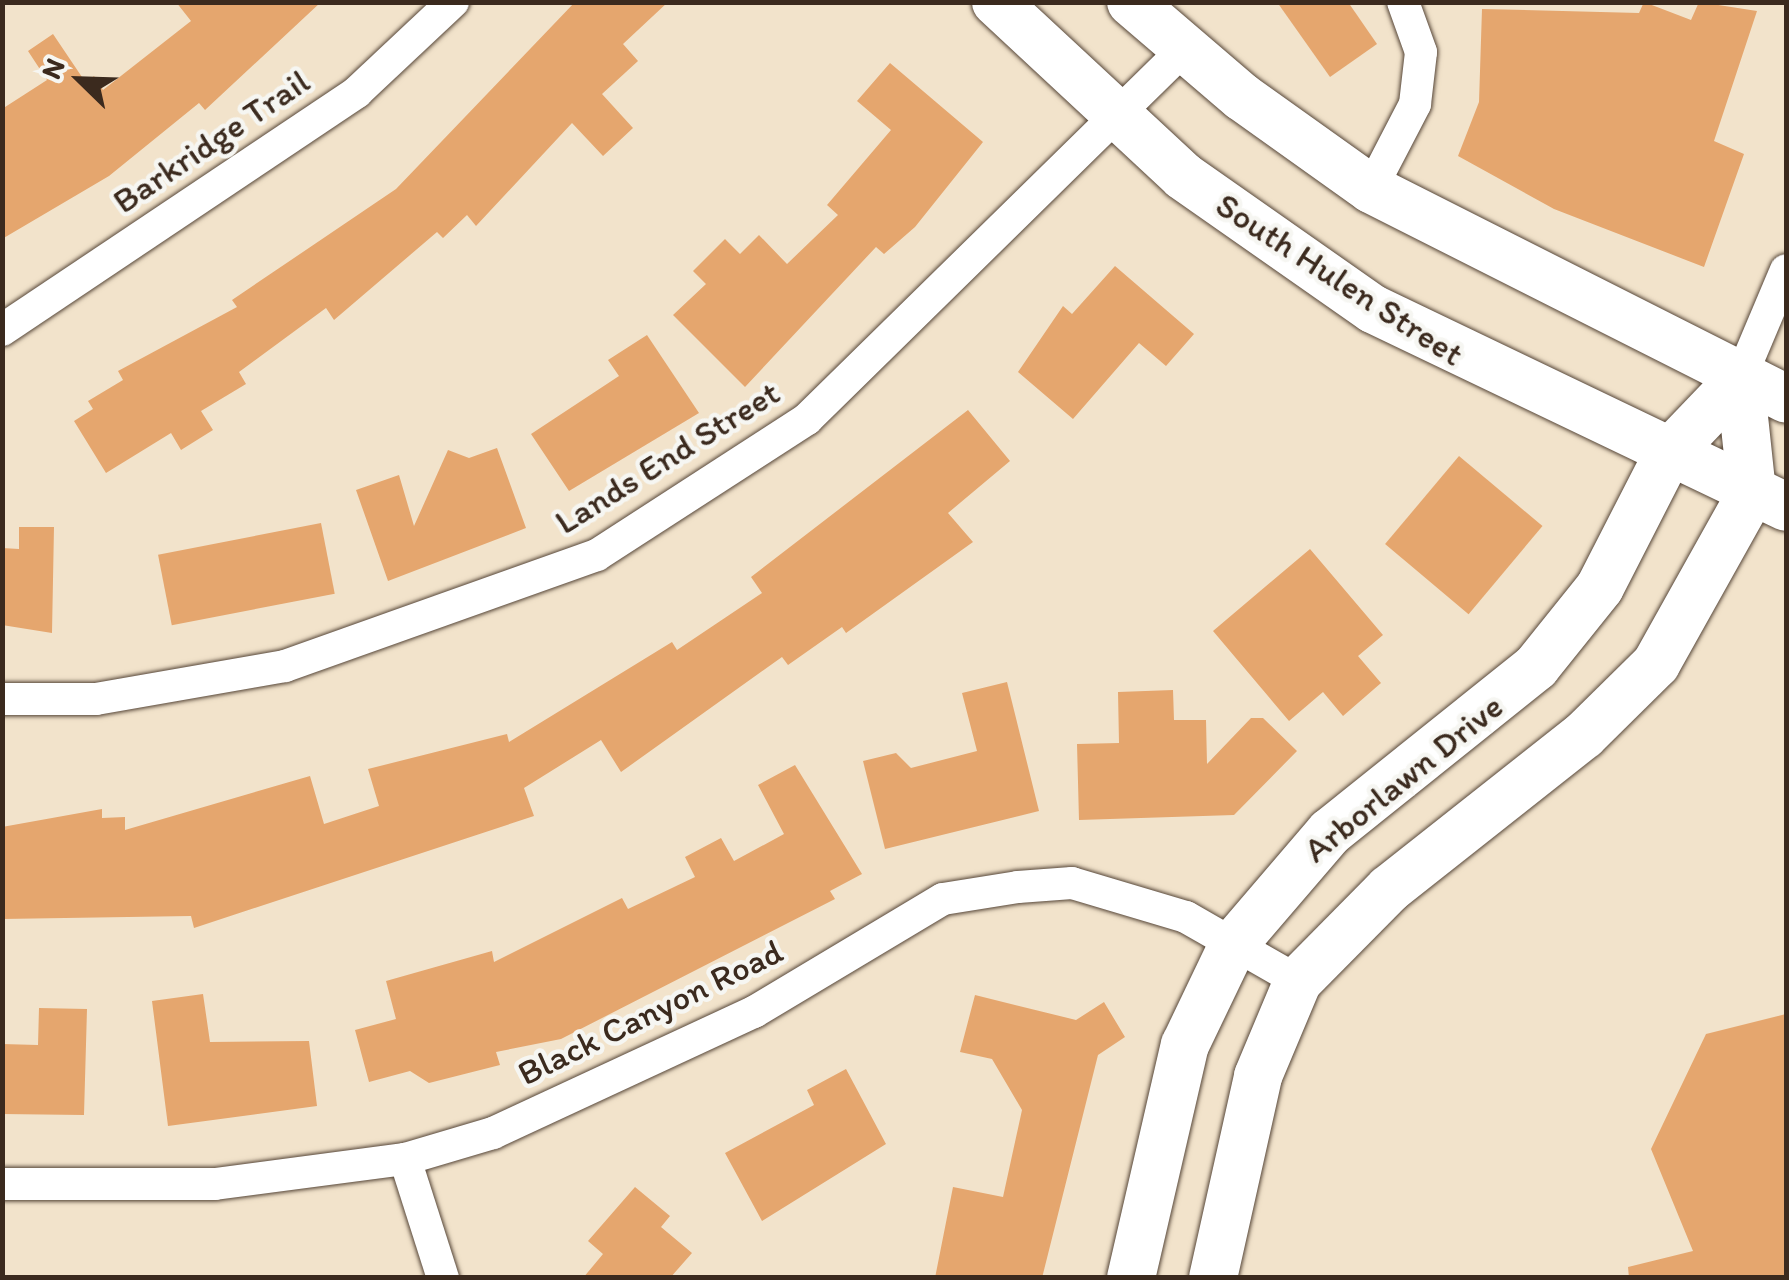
<!DOCTYPE html>
<html>
<head>
<meta charset="utf-8">
<style>
	body { margin:0 }
	#map { position:relative; width:1789px; height:1280px; overflow:hidden; background:#f2e3cb; font-family:Itim,sans-serif }
	div>[style] { position:absolute }
	.building>* { inset:0; background:#e5a66e; transform-origin:0 0 }
	.roads { filter:drop-shadow(0 0 2px #564638) drop-shadow(0 0 2px #564638) }
	.minor>* { height:32px; margin:-16px; padding:0 16px; transform-origin:16px; border-radius:16px; background:#fff }
	.secondary>* { height:48px; margin:-24px; padding:0 24px; transform-origin:24px; border-radius:24px; background:#fff }
	span { translate:-50% -50%; white-space:nowrap; text-align:center; line-height:1.15; -webkit-text-stroke:9px #f6f6f2; paint-order:stroke }
	.street-label { font-size:35px; color:#3b2a1e }
	.frame { position:absolute; inset:0; border:5px solid #3b2a1e; pointer-events:none }
	.north { position:absolute; left:30px; top:30px; width:100px; height:100px; -webkit-text-stroke:8px #f6f6f2; paint-order:stroke; rotate:293deg; font-size:28px; font-weight:700; line-height:40px; text-align:center; color:#3b2a1e }
	.north::after { content:''; display:block; margin:auto; width:35px; height:45px; background:#3b2a1e; clip-path:polygon(50% 0,100% 100%,50% 72%,0 100%) }
</style>
</head>
<body>
<div id="map">
	<div class="building">
		<i style="clip-path:polygon(176px 2px,321px 2px,205px 110px,199px 103px,109px 176px,2px 239px,2px 109px,47px 80px,28px 51px,53px 34px,86px 83px,94px 76px,103px 90px,191px 21px)"></i>
		<i style="clip-path:polygon(575px 2px,668px 2px,623px 44px,638px 61px,602px 94px,633px 128px,603px 156px,572px 123px,476px 226px,467px 215px,443px 238px,437px 232px,334px 320px,326px 308px,239px 372px,246px 384px,201px 411px,213px 430px,181px 450px,171px 433px,106px 473px,74px 421px,93px 409px,88px 401px,123px 380px,118px 371px,237px 307px,232px 300px,396px 189px)"></i>
		<i style="clip-path:polygon(1277px 2px,1348px 2px,1377px 44px,1330px 77px)"></i>
		<i style="clip-path:polygon(1644px 2px,1691px 20px,1699px 2px,1757px 11px,1714px 141px,1744px 154px,1704px 267px,1554px 209px,1458px 156px,1479px 102px,1482px 9px,1639px 13px)"></i>
		<i style="clip-path:polygon(890px 63px,983px 142px,915px 227px,884px 254px,876px 247px,745px 387px,673px 315px,706px 284px,693px 271px,725px 239px,740px 254px,759px 235px,787px 264px,838px 215px,827px 205px,891px 130px,857px 101px)"></i>
		<i style="clip-path:polygon(1115px 266px,1194px 334px,1166px 366px,1139px 343px,1073px 419px,1018px 372px,1063px 306px,1072px 314px)"></i>
		<i style="clip-path:polygon(647px 335px,699px 413px,569px 491px,531px 434px,619px 376px,608px 360px)"></i>
		<i style="clip-path:polygon(968px 410px,1010px 461px,948px 513px,973px 542px,846px 633px,842px 627px,788px 665px,782px 657px,621px 772px,601px 740px,524px 788px,534px 816px,194px 928px,191px 916px,2px 919px,2px 827px,102px 809px,102px 818px,125px 817px,125px 830px,310px 776px,324px 824px,379px 806px,368px 769px,507px 734px,509px 742px,672px 642px,677px 650px,762px 593px,751px 577px)"></i>
		<i style="clip-path:polygon(497px 448px,526px 528px,388px 581px,356px 490px,399px 475px,414px 526px,448px 450px,469px 458px)"></i>
		<i style="left:1459px;top:456px;width:109px;height:115px;rotate:40deg"></i>
		<i style="left:321px;top:523px;width:72px;height:166px;rotate:79deg"></i>
		<i style="clip-path:polygon(19px 527px,54px 527px,52px 633px,2px 625px,2px 548px,19px 549px)"></i>
		<i style="clip-path:polygon(1310px 549px,1383px 635px,1358px 656px,1381px 683px,1343px 716px,1323px 692px,1289px 721px,1213px 631px)"></i>
		<i style="clip-path:polygon(1007px 682px,1039px 811px,885px 849px,863px 761px,896px 753px,911px 768px,977px 751px,962px 693px)"></i>
		<i style="clip-path:polygon(1173px 690px,1174px 720px,1206px 720px,1207px 764px,1251px 718px,1263px 718px,1297px 751px,1234px 815px,1079px 820px,1077px 744px,1119px 743px,1118px 692px)"></i>
		<i style="clip-path:polygon(795px 765px,862px 874px,830px 891px,835px 899px,561px 1039px,496px 1052px,500px 1065px,429px 1083px,410px 1071px,369px 1082px,355px 1030px,396px 1019px,386px 981px,492px 951px,494px 962px,622px 898px,628px 909px,695px 877px,685px 857px,721px 838px,734px 861px,784px 834px,758px 785px)"></i>
		<i style="clip-path:polygon(203px 994px,210px 1042px,309px 1041px,317px 1106px,168px 1126px,152px 1001px)"></i>
		<i style="clip-path:polygon(975px 995px,1076px 1020px,1104px 1002px,1125px 1037px,1098px 1055px,1042px 1278px,935px 1278px,953px 1187px,1003px 1197px,1022px 1110px,992px 1059px,960px 1052px)"></i>
		<i style="clip-path:polygon(39px 1008px,87px 1009px,84px 1115px,2px 1114px,2px 1044px,38px 1045px)"></i>
		<i style="clip-path:polygon(1786px 1014px,1786px 1278px,1629px 1278px,1628px 1267px,1693px 1251px,1651px 1149px,1706px 1034px)"></i>
		<i style="clip-path:polygon(846px 1069px,886px 1144px,762px 1221px,725px 1153px,814px 1105px,807px 1090px)"></i>
		<i style="clip-path:polygon(635px 1187px,670px 1216px,661px 1227px,692px 1253px,670px 1278px,583px 1278px,603px 1254px,588px 1241px)"></i>
	</div>
	<div class="roads">
		<div class="minor">
			<i style="left:1371px;top:189px;width:96px;rotate:-62.6deg"></i>
			<i style="left:1415px;top:104px;width:52px;rotate:-83.4deg"></i>
			<i style="left:1421px;top:52px;width:53px;rotate:-109.8deg"></i>
			<i style="left:2px;top:330px;width:427px;rotate:-33.8deg"></i>
			<i style="left:357px;top:92px;width:132px;rotate:-43.2deg"></i>
			<i style="left:1740px;top:379px;width:118px;rotate:-67.1deg"></i>
			<i style="left:2px;top:699px;width:94px"></i>
			<i style="left:96px;top:699px;width:192px;rotate:-9.9deg"></i>
			<i style="left:285px;top:666px;width:331px;rotate:-19.6deg"></i>
			<i style="left:597px;top:555px;width:250px;rotate:-32.9deg"></i>
			<i style="left:807px;top:419px;width:527px;rotate:-44.46deg"></i>
			<i style="left:405px;top:1159px;width:125px;rotate:72.3deg"></i>
			<i style="left:2px;top:1184px;width:213px"></i>
			<i style="left:215px;top:1184px;width:192px;rotate:-7.5deg"></i>
			<i style="left:405px;top:1159px;width:92px;rotate:-16.5deg"></i>
			<i style="left:493px;top:1133px;width:288px;rotate:-24.9deg"></i>
			<i style="left:754px;top:1012px;width:220px;rotate:-30.9deg"></i>
			<i style="left:943px;top:899px;width:76px;rotate:-9.1deg"></i>
			<i style="left:1018px;top:887px;width:54px;rotate:-4.2deg"></i>
			<i style="left:1072px;top:883px;width:119px;rotate:16.6deg"></i>
			<i style="left:1186px;top:917px;width:129px;rotate:29.7deg"></i>
		</div>
		<div class="secondary">
			<i style="left:996px;top:2px;width:255px;rotate:42.9deg"></i>
			<i style="left:1183px;top:176px;width:232px;rotate:35deg"></i>
			<i style="left:1373px;top:309px;width:458px;rotate:25.6deg"></i>
			<i style="left:1131px;top:2px;width:146px;rotate:40.6deg"></i>
			<i style="left:1242px;top:97px;width:158px;rotate:35.5deg"></i>
			<i style="left:1371px;top:189px;width:465px;rotate:26.8deg"></i>
			<i style="left:1131px;top:1278px;width:239px;rotate:-77deg"></i>
			<i style="left:1185px;top:1045px;width:111px;rotate:-64.4deg"></i>
			<i style="left:1233px;top:945px;width:149px;rotate:-49.4deg"></i>
			<i style="left:1330px;top:832px;width:264px;rotate:-38.7deg"></i>
			<i style="left:1536px;top:667px;width:102px;rotate:-51.3deg"></i>
			<i style="left:1600px;top:587px;width:149px;rotate:-62.9deg"></i>
			<i style="left:1668px;top:454px;width:104px;rotate:-46.2deg"></i>
			<i style="left:1213px;top:1278px;width:207px;rotate:-77.4deg"></i>
			<i style="left:1258px;top:1076px;width:103px;rotate:-67.2deg"></i>
			<i style="left:1298px;top:981px;width:129px;rotate:-45.3deg"></i>
			<i style="left:1389px;top:889px;width:248px;rotate:-38.3deg"></i>
			<i style="left:1584px;top:735px;width:101px;rotate:-44.6deg"></i>
			<i style="left:1656px;top:664px;width:197px;rotate:-60.8deg"></i>
			<i style="left:1752px;top:492px;width:114px;rotate:-96.1deg"></i>
		</div>
	</div>
	<div class="street-label">
		<span style="left:211px;top:141px;rotate:-34deg">Barkridge Trail</span>
		<span style="left:1340px;top:279px;rotate:33deg">South Hulen Street</span>
		<span style="left:667px;top:457px;rotate:-32deg">Lands End Street</span>
		<span style="left:1403px;top:778px;rotate:-39deg">Arborlawn Drive</span>
		<span style="left:650px;top:1012px;rotate:-26deg">Black Canyon Road</span>
	</div>
	<div class="frame"></div>
	<div class="north">N</div>
</div>
</body>
</html>
